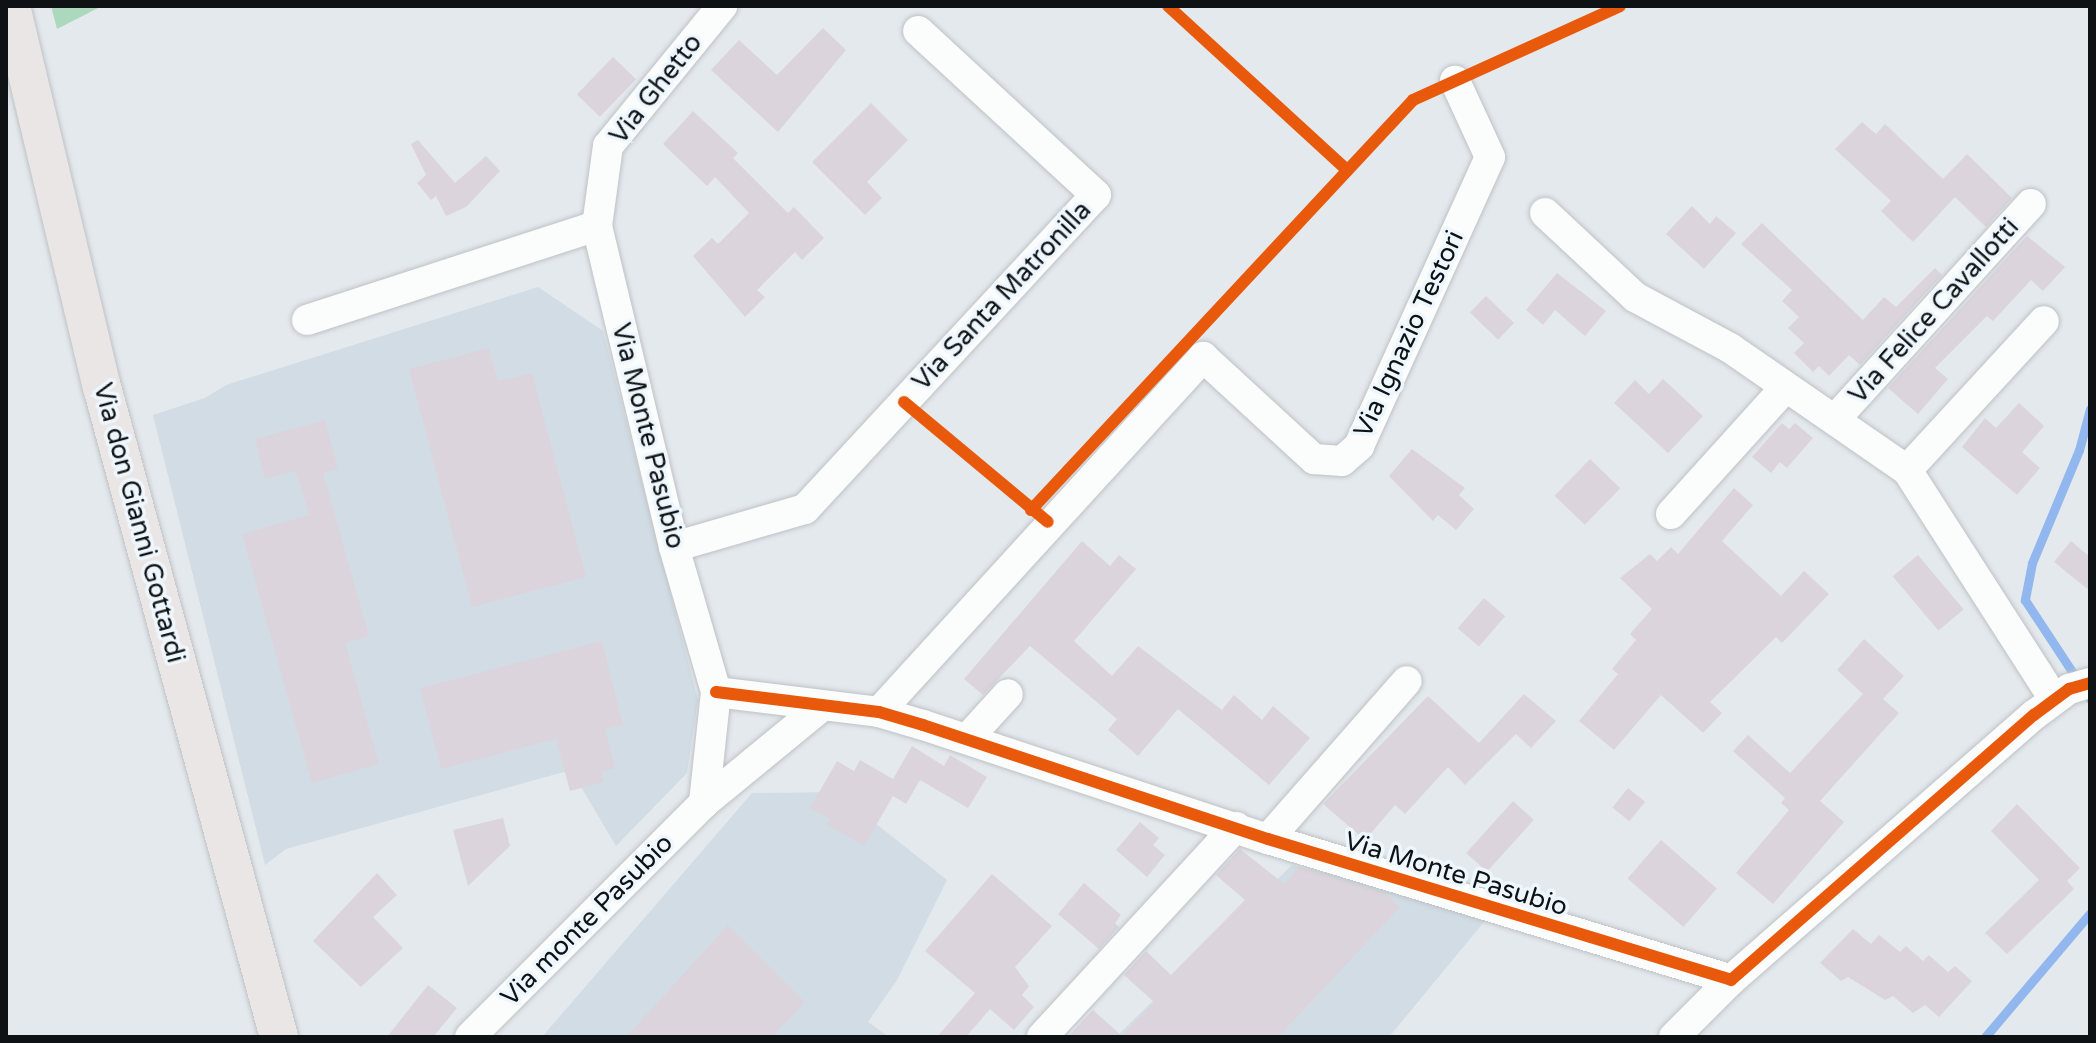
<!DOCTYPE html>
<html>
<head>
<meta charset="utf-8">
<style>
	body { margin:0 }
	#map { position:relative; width:2096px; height:1043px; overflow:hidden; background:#e4e9ee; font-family:"Varela Round",sans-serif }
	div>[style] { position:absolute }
	.built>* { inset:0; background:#d2dce4 }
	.green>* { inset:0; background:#acd8be }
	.stream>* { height:9px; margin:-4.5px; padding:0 4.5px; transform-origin:4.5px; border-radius:4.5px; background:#91b7ee }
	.building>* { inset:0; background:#dbd4dd; transform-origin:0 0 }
	.roads { filter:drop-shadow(0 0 2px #bec2c5) drop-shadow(0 0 2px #bec2c5) }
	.minor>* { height:30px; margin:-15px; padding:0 15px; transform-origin:15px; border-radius:15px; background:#fbfcfc }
	.major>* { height:38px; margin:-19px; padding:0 19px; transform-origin:19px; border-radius:19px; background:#ebe6e6 }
	.cycleway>* { height:12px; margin:-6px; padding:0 6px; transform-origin:6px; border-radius:6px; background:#e8590c }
	span { translate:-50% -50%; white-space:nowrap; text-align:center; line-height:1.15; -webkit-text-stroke:7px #eff7fe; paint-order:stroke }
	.street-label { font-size:26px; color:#0f1214 }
	.frame { position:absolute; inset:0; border:8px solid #0f1214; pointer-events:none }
</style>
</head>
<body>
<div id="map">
	<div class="built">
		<i style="clip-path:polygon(538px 287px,603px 331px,698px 700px,687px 773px,616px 846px,571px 770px,286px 849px,265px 865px,153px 415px,205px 398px,226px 385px)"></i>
		<i style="clip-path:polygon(836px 792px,947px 880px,897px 980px,868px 1022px,889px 1037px,542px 1037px,752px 793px)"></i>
		<i style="clip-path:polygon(1292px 865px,1493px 911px,1389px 1037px,1116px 1037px)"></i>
	</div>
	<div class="green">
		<i style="clip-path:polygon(51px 6px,102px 6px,57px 29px)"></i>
	</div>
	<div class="stream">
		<i style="left:2090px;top:409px;width:42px;rotate:105deg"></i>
		<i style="left:2079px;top:450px;width:122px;rotate:112.6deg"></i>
		<i style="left:2032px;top:563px;width:38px;rotate:101deg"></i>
		<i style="left:2025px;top:600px;width:118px;rotate:56.7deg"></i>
		<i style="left:1985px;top:1037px;width:162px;rotate:-49.7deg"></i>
	</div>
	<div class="building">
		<i style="clip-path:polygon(823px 28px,846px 50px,778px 132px,711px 70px,739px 40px,777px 75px)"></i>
		<i style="left:613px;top:57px;width:32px;height:52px;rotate:44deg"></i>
		<i style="clip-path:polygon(871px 103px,908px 140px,867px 182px,882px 198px,865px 215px,812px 162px)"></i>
		<i style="clip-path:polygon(693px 111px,738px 153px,733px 158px,788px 213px,794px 207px,824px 238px,802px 260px,795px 252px,757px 290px,765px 297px,745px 317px,693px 256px,712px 238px,718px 244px,749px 213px,715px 177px,707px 186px,663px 144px)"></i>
		<i style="clip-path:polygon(1862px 122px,1876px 134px,1885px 124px,1943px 179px,1967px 154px,2012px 198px,1986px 227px,1955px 197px,1913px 242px,1881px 211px,1891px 201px,1835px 149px)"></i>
		<i style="clip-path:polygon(418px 140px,455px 183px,486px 156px,500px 171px,466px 207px,446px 216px,436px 196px,431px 200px,417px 183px,426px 175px,411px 144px)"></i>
		<i style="clip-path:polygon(1692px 206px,1710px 224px,1716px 216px,1736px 233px,1704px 269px,1666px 234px)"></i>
		<i style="clip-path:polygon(1762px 223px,1863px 320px,1884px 297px,1896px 307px,1935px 268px,1942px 275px,1860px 365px,1849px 355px,1829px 376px,1819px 366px,1813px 372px,1794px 353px,1804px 343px,1788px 328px,1799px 317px,1782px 301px,1792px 290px,1741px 244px)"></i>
		<i style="clip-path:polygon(2027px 236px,2065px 267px,2043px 291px,2031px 280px,1993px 321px,1987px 316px,1935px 368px,1948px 379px,1918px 414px,1888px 388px)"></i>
		<i style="clip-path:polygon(1557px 273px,1606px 311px,1585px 336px,1555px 310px,1543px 325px,1526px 310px)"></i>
		<i style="left:1486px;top:296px;width:39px;height:23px;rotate:44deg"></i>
		<i style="clip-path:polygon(489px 348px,498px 381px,532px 373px,586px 577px,472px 607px,409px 369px)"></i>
		<i style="clip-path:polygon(1663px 379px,1703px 416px,1668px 453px,1614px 403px,1635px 380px,1649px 394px)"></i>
		<i style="clip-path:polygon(2019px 403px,2044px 426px,2022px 452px,2040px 468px,2017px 495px,1962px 447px,1985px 418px,1996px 428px)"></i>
		<i style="clip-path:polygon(325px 420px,338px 469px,323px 473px,369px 636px,345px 643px,379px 764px,312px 783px,242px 534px,309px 515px,296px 471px,265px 479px,255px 439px)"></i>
		<i style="clip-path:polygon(1782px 423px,1789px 429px,1795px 423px,1813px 438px,1787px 468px,1780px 462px,1771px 473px,1752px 457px)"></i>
		<i style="clip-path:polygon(1412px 449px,1465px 488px,1459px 495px,1474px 509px,1456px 530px,1438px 515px,1433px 521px,1389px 476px)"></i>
		<i style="left:1590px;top:459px;width:42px;height:51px;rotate:44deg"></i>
		<i style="clip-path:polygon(1734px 488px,1753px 505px,1722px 541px,1781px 596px,1804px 571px,1829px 594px,1782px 643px,1776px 637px,1710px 702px,1722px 713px,1703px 733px,1661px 695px,1614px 750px,1579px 721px,1618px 674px,1612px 669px,1636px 640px,1630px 634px,1652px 609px,1620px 578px,1650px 554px,1657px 561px,1671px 547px,1678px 554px)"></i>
		<i style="clip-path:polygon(1082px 541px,1110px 566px,1119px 555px,1136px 569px,1074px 641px,1112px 676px,1138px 646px,1222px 710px,1234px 695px,1262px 720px,1273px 706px,1310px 738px,1269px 785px,1178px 709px,1138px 756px,1108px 730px,1117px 719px,1030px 646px,983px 695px,964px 679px)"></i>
		<i style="clip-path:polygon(2071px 541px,2090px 557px,2090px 591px,2054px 562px)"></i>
		<i style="left:1918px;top:555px;width:71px;height:33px;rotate:50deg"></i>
		<i style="left:1484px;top:598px;width:28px;height:40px;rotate:41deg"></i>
		<i style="clip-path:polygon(1864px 639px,1904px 676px,1883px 699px,1899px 713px,1820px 801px,1844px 822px,1773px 904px,1736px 873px,1789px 810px,1781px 803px,1785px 798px,1733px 751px,1748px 735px,1790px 773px,1863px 694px,1837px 670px)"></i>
		<i style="clip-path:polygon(602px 641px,623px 725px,605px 729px,615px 768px,601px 772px,604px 782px,570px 791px,556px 739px,441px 769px,420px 688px)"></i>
		<i style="clip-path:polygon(1524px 694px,1556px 721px,1531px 748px,1516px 734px,1465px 785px,1448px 767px,1405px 814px,1395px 805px,1365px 840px,1323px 804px,1428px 696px,1479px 743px)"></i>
		<i style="clip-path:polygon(912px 746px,944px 766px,950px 755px,987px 777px,968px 808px,920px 780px,906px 804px,893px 796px,864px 846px,827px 825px,830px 819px,810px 808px,837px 761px,854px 771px,860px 760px,893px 779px)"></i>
		<i style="left:1628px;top:788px;width:22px;height:25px;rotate:39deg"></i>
		<i style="left:1513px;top:801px;width:28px;height:70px;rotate:42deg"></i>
		<i style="clip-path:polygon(2017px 804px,2080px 868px,2067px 881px,2074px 889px,2007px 954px,1985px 933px,2039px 880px,1991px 831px)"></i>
		<i style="clip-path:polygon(503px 818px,510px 846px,468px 886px,453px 830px)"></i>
		<i style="clip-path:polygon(1140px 822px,1159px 838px,1153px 845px,1165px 855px,1147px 877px,1116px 850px)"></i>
		<i style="left:1661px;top:840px;width:74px;height:51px;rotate:41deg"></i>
		<i style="clip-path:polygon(1240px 849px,1284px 884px,1299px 867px,1385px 893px,1400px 907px,1278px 1037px,1068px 1037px,1093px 1010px,1122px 1036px,1154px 1002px,1124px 975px,1146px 951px,1171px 975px,1245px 900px,1216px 875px)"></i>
		<i style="clip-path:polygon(377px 873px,397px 895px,373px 917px,403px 948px,361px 987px,313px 941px)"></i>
		<i style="clip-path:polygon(992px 874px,1052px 926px,1015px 967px,1029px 986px,1022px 995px,1034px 1007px,1014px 1030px,990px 1009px,966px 1037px,937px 1037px,975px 993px,925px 951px)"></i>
		<i style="clip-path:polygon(1084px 883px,1121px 915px,1115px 923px,1119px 927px,1099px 949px,1058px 914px)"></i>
		<i style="clip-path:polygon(728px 925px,805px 1002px,772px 1037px,626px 1037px)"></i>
		<i style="clip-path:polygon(1853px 929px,1871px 944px,1879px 935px,1900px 952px,1906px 946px,1923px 961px,1929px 955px,1948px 972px,1955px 966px,1972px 981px,1939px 1017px,1925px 1005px,1913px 1013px,1893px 996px,1885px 1000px,1848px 977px,1841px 981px,1820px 963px)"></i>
		<i style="clip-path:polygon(428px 985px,457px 1008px,433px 1037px,387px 1037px)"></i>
	</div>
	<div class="roads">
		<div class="minor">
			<i style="left:1545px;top:213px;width:123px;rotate:43deg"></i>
			<i style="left:1635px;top:297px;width:108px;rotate:28.2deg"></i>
			<i style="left:1730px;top:348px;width:215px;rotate:34.6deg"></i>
			<i style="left:1907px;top:470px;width:272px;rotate:57.3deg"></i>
			<i style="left:597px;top:226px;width:81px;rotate:-82.2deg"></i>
			<i style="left:608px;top:146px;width:181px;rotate:-50.8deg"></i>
			<i style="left:307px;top:320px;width:305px;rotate:-18deg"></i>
			<i style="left:597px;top:226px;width:330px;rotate:76.5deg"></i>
			<i style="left:674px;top:547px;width:151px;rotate:73.8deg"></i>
			<i style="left:716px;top:692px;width:112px;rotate:96.2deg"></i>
			<i style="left:704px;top:803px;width:331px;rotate:135deg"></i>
			<i style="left:1837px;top:417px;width:288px;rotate:-47.7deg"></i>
			<i style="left:1907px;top:470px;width:202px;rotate:-47.4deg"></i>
			<i style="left:1671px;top:514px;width:169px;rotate:-47.9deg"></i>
			<i style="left:674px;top:547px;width:136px;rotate:-16.2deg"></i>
			<i style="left:805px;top:509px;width:428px;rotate:-47.2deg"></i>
			<i style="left:1096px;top:195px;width:242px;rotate:-137.3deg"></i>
			<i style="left:716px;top:692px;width:164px;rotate:7deg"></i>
			<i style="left:879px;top:712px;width:46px;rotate:16.5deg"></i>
			<i style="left:923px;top:725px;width:363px;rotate:18.3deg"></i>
			<i style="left:1268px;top:839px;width:484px;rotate:16.9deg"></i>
			<i style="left:1731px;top:980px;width:403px;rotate:-41.2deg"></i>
			<i style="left:2034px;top:715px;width:44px;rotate:-36.6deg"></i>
			<i style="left:2069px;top:689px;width:22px;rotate:-16deg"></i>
			<i style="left:879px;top:712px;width:481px;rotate:-47.6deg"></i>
			<i style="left:1203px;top:357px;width:151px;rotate:42.6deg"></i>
			<i style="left:1314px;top:459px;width:28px;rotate:4deg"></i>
			<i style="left:1342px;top:461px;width:23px;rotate:-41deg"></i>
			<i style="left:1359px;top:446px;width:317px;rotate:-65.6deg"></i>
			<i style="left:1490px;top:157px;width:84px;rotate:-114.7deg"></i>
			<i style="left:968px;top:738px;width:59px;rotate:-47.7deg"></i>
			<i style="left:704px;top:803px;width:153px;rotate:-39.4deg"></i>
			<i style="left:1268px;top:839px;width:210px;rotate:-48.7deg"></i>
			<i style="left:1042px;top:1037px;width:286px;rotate:-47.3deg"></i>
			<i style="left:1674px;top:1037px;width:81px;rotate:-45deg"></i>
		</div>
		<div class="major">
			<i style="left:11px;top:6px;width:392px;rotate:76.6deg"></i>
			<i style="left:102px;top:387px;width:674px;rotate:74.77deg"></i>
		</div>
	</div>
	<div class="cycleway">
		<i style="left:1168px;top:6px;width:243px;rotate:42.5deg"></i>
		<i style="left:904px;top:402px;width:187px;rotate:39.8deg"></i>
		<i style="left:1031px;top:510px;width:560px;rotate:-47.02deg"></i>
		<i style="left:1413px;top:100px;width:227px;rotate:-24.4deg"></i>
		<i style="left:716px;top:692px;width:164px;rotate:7deg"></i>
		<i style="left:879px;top:712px;width:46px;rotate:16.5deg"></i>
		<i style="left:923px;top:725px;width:363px;rotate:18.3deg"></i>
		<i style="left:1268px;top:839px;width:484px;rotate:16.9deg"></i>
		<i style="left:1731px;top:980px;width:403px;rotate:-41.2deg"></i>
		<i style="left:2034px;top:715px;width:44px;rotate:-36.6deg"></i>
		<i style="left:2069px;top:689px;width:22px;rotate:-16deg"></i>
	</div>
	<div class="street-label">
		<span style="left:656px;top:89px;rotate:-52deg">Via Ghetto</span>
		<span style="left:1002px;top:296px;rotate:-47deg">Via Santa Matronilla</span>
		<span style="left:1934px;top:311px;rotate:-48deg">Via Felice Cavallotti</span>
		<span style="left:1409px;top:334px;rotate:-65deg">Via Ignazio Testori</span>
		<span style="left:648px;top:436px;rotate:76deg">Via Monte Pasubio</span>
		<span style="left:139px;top:523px;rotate:75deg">Via don Gianni Gottardi</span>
		<span style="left:1456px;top:874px;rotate:17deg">Via Monte Pasubio</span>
		<span style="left:587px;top:920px;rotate:-45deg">Via monte Pasubio</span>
	</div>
	<div class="frame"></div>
</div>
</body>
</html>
